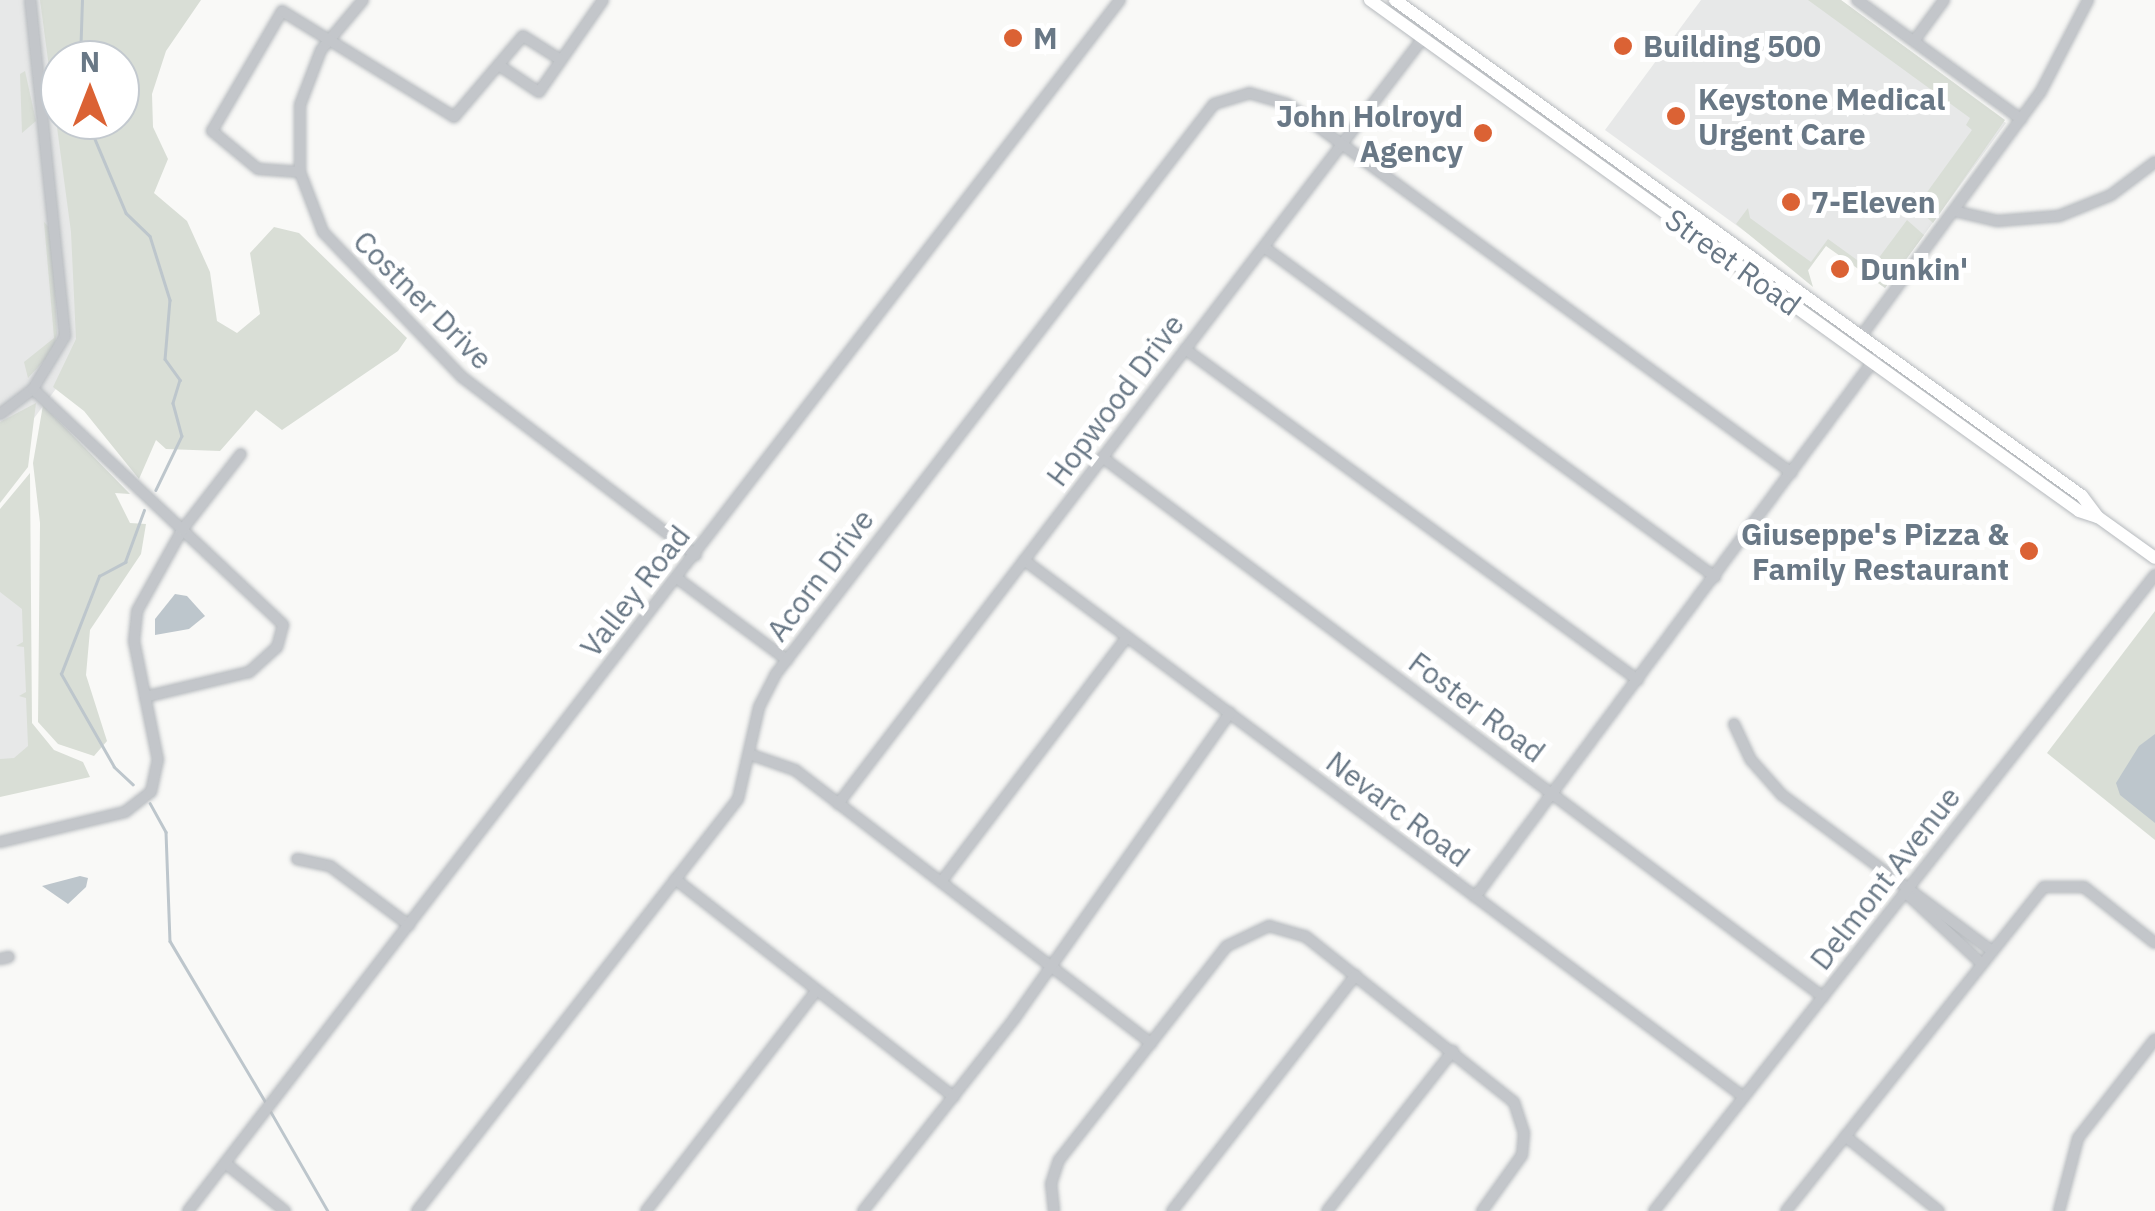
<!DOCTYPE html>
<html>
<head>
<meta charset="utf-8">
<style>
	body { margin:0 }
	#map { position:relative; width:2155px; height:1211px; overflow:hidden; background:#f9f9f7; font-family:"IBM Plex Sans",sans-serif }
	div>[style] { position:absolute }
	.built>* { inset:0; background:#e7e8e8 }
	.green>* { inset:0; background:#d9ded6 }
	.water>* { inset:0; background:#bdc6cc }
	.stream>* { height:2.5px; margin:-1.25px; padding:0 1.25px; transform-origin:1.25px; border-radius:1.25px; background:#bdc6cc }
	.roads { filter:drop-shadow(0 0 2px #b6babe) drop-shadow(0 0 2px #b6babe) }
	.minor>* { height:10px; margin:-5px; padding:0 5px; transform-origin:5px; border-radius:5px; background:#c3c6ca }
	.major>* { height:12px; margin:-6px; padding:0 6px; transform-origin:6px; border-radius:6px; background:#fff }
	.dots>* { width:28px; height:28px; translate:-50% -50%; box-sizing:border-box; border:5px solid #fff; border-radius:50% }
	span { translate:-50% -50%; white-space:nowrap; text-align:center; line-height:1.15; -webkit-text-stroke:10px #fff; paint-order:stroke }
	.poi-label { font-size:30px; color:#697886; font-weight:700 }
	.left { translate:0 -50%; text-align:left }
	.right { translate:-100% -50%; text-align:right }
	.street-label { font-size:30px; color:#697886 }
	.north { position:absolute; left:40px; top:40px; width:100px; height:100px; box-sizing:border-box; background:#fff; border:2px solid #c3c9cf; border-radius:50%; rotate:0deg; font-size:28px; font-weight:700; line-height:40px; text-align:center; color:#697886 }
	.north::after { content:''; display:block; margin:auto; width:35px; height:45px; background:#db6234; clip-path:polygon(50% 0,100% 100%,50% 72%,0 100%) }
</style>
</head>
<body>
<div id="map">
	<div class="built">
		<i style="clip-path:polygon(0 0,57px 0,60px 120px,96px 335px,20px 437px,0 440px)"></i>
		<i style="clip-path:polygon(1701px 0,1841px 0,2006px 123px,1885px 288px,1826px 245px,1805px 275px,1605px 130px)"></i>
		<i style="clip-path:polygon(24px 557px,32px 767px,0 774px,0 558px)"></i>
	</div>
	<div class="green">
		<i style="clip-path:polygon(evenodd,40px 0,201px 0,166px 51px,152px 94px,153px 127px,168px 159px,154px 193px,187px 221px,210px 272px,217px 321px,237px 333px,260px 314px,250px 253px,274px 227px,299px 233px,407px 338px,398px 351px,282px 430px,256px 410px,220px 451px,166px 449px,156px 440px,139px 479px,84px 411px,53px 387px,76px 339px,71px 232px,40px 0,60px 60px,120px 60px,120px 120px,60px 120px,60px 60px)"></i>
		<i style="clip-path:polygon(1808px 0,1841px 0,2005px 120px,1933px 223px,1911px 203px,1918px 192px,1925px 195px,1972px 130px,1966px 125px,1970px 118px)"></i>
		<i style="clip-path:polygon(25px 71px,36px 121px,22px 133px,20px 74px)"></i>
		<i style="clip-path:polygon(1748px 208px,1750px 218px,1811px 262px,1828px 239px,1864px 265px,1869px 259px,1875px 263px,1907px 220px,1924px 235px,1885px 288px,1826px 246px,1808px 270px,1813px 287px,1736px 224px)"></i>
		<i style="clip-path:polygon(44px 222px,52px 230px,57px 334px,53px 351px,28px 378px,24px 362px,54px 338px)"></i>
		<i style="clip-path:polygon(36px 403px,28px 467px,0 503px,0 422px)"></i>
		<i style="clip-path:polygon(43px 405px,130px 494px,115px 493px,130px 523px,146px 524px,141px 554px,90px 630px,86px 675px,107px 741px,94px 756px,58px 744px,38px 722px,40px 523px,33px 463px)"></i>
		<i style="clip-path:polygon(30px 473px,32px 723px,54px 750px,83px 762px,90px 777px,0 797px,0 759px,14px 758px,28px 746px,26px 698px,19px 696px,26px 692px,24px 647px,16px 646px,23px 642px,22px 609px,0 592px,0 509px)"></i>
		<i style="clip-path:polygon(2155px 611px,2155px 840px,2047px 753px)"></i>
	</div>
	<div class="water">
		<i style="clip-path:polygon(175px 594px,187px 596px,205px 616px,189px 629px,155px 635px,155px 619px)"></i>
		<i style="clip-path:polygon(2155px 734px,2155px 823px,2120px 795px,2116px 783px,2139px 746px)"></i>
		<i style="clip-path:polygon(80px 876px,88px 878px,86px 887px,68px 904px,42px 886px)"></i>
	</div>
	<div class="stream">
		<i style="left:80px;top:60px;width:60px;rotate:-88.1deg"></i>
		<i style="left:87px;top:120px;width:101px;rotate:67.2deg"></i>
		<i style="left:126px;top:213px;width:33px;rotate:44deg"></i>
		<i style="left:150px;top:236px;width:67px;rotate:72.6deg"></i>
		<i style="left:170px;top:300px;width:59px;rotate:94.8deg"></i>
		<i style="left:165px;top:359px;width:26px;rotate:54deg"></i>
		<i style="left:180px;top:380px;width:24px;rotate:107deg"></i>
		<i style="left:173px;top:403px;width:34px;rotate:75deg"></i>
		<i style="left:182px;top:436px;width:60px;rotate:115.7deg"></i>
		<i style="left:133px;top:785px;width:26px;rotate:-137deg"></i>
		<i style="left:114px;top:767px;width:107px;rotate:-119.7deg"></i>
		<i style="left:61px;top:674px;width:105px;rotate:-68.8deg"></i>
		<i style="left:99px;top:576px;width:30px;rotate:-28deg"></i>
		<i style="left:125px;top:562px;width:55px;rotate:-69.9deg"></i>
		<i style="left:150px;top:803px;width:33px;rotate:61deg"></i>
		<i style="left:166px;top:832px;width:109px;rotate:87.9deg"></i>
		<i style="left:170px;top:941px;width:186px;rotate:59.3deg"></i>
		<i style="left:271px;top:1112px;width:114px;rotate:60.1deg"></i>
	</div>
	<div class="roads">
		<div class="minor">
			<i style="left:363px;top:0;width:65px;rotate:130deg"></i>
			<i style="left:321px;top:50px;width:59px;rotate:110.9deg"></i>
			<i style="left:300px;top:105px;width:67px;rotate:90deg"></i>
			<i style="left:300px;top:172px;width:64px;rotate:69deg"></i>
			<i style="left:323px;top:232px;width:201px;rotate:46.2deg"></i>
			<i style="left:462px;top:377px;width:294px;rotate:37.3deg"></i>
			<i style="left:1857px;top:0;width:203px;rotate:36deg"></i>
			<i style="left:1914px;top:41px;width:51px;rotate:-53.8deg"></i>
			<i style="left:500px;top:66px;width:47px;rotate:33.7deg"></i>
			<i style="left:539px;top:92px;width:112px;rotate:-55.2deg"></i>
			<i style="left:300px;top:172px;width:42px;rotate:-175.9deg"></i>
			<i style="left:258px;top:169px;width:60px;rotate:-140.4deg"></i>
			<i style="left:212px;top:131px;width:139px;rotate:-59.7deg"></i>
			<i style="left:282px;top:11px;width:202px;rotate:31.6deg"></i>
			<i style="left:454px;top:117px;width:106px;rotate:-49.6deg"></i>
			<i style="left:523px;top:36px;width:45px;rotate:32.3deg"></i>
			<i style="left:1954px;top:211px;width:44px;rotate:13.1deg"></i>
			<i style="left:1997px;top:221px;width:62px;rotate:-4.6deg"></i>
			<i style="left:2059px;top:216px;width:56px;rotate:-22deg"></i>
			<i style="left:2111px;top:195px;width:55px;rotate:-36.9deg"></i>
			<i style="left:1264px;top:247px;width:559px;rotate:36.19deg"></i>
			<i style="left:1859px;top:339px;width:305px;rotate:-53.7deg"></i>
			<i style="left:2040px;top:93px;width:105px;rotate:-62.7deg"></i>
			<i style="left:1185px;top:349px;width:561px;rotate:36.16deg"></i>
			<i style="left:33px;top:389px;width:344px;rotate:43.3deg"></i>
			<i style="left:283px;top:625px;width:23px;rotate:105deg"></i>
			<i style="left:277px;top:647px;width:38px;rotate:138deg"></i>
			<i style="left:249px;top:672px;width:107px;rotate:166.5deg"></i>
			<i style="left:0;top:414px;width:41px;rotate:-37.1deg"></i>
			<i style="left:33px;top:389px;width:62px;rotate:-58.9deg"></i>
			<i style="left:65px;top:336px;width:338px;rotate:-95.9deg"></i>
			<i style="left:1102px;top:457px;width:901px;rotate:36.83deg"></i>
			<i style="left:1024px;top:560px;width:898px;rotate:36.72deg"></i>
			<i style="left:678px;top:579px;width:136px;rotate:36.6deg"></i>
			<i style="left:1734px;top:724px;width:40px;rotate:65deg"></i>
			<i style="left:1751px;top:760px;width:47px;rotate:48.5deg"></i>
			<i style="left:1782px;top:795px;width:260px;rotate:36.6deg"></i>
			<i style="left:749px;top:754px;width:49px;rotate:19.2deg"></i>
			<i style="left:795px;top:770px;width:449px;rotate:37.5deg"></i>
			<i style="left:838px;top:804px;width:969px;rotate:-52.63deg"></i>
			<i style="left:0;top:842px;width:129px;rotate:-13.5deg"></i>
			<i style="left:125px;top:812px;width:33px;rotate:-38deg"></i>
			<i style="left:151px;top:792px;width:33px;rotate:-78deg"></i>
			<i style="left:158px;top:760px;width:121px;rotate:-101.4deg"></i>
			<i style="left:134px;top:641px;width:30px;rotate:-84deg"></i>
			<i style="left:137px;top:611px;width:93px;rotate:-60.9deg"></i>
			<i style="left:182px;top:530px;width:96px;rotate:-52.2deg"></i>
			<i style="left:297px;top:859px;width:34px;rotate:12deg"></i>
			<i style="left:330px;top:866px;width:99px;rotate:36.8deg"></i>
			<i style="left:675px;top:879px;width:354px;rotate:38deg"></i>
			<i style="left:941px;top:882px;width:308px;rotate:-52.8deg"></i>
			<i style="left:1906px;top:893px;width:103px;rotate:43deg"></i>
			<i style="left:1475px;top:897px;width:674px;rotate:-53.39deg"></i>
			<i style="left:0;top:959px;width:9px;rotate:-13deg"></i>
			<i style="left:1845px;top:1136px;width:120px;rotate:38.6deg"></i>
			<i style="left:225px;top:1163px;width:77px;rotate:38.7deg"></i>
			<i style="left:188px;top:1211px;width:1528px;rotate:-52.42deg"></i>
			<i style="left:417px;top:1211px;width:522px;rotate:-52.08deg"></i>
			<i style="left:738px;top:799px;width:94px;rotate:-77.1deg"></i>
			<i style="left:759px;top:707px;width:36px;rotate:-63deg"></i>
			<i style="left:775px;top:675px;width:720px;rotate:-52.45deg"></i>
			<i style="left:1214px;top:104px;width:37px;rotate:-17deg"></i>
			<i style="left:1249px;top:93px;width:40px;rotate:16deg"></i>
			<i style="left:1287px;top:104px;width:625px;rotate:36.16deg"></i>
			<i style="left:646px;top:1211px;width:279px;rotate:-52.3deg"></i>
			<i style="left:863px;top:1211px;width:244px;rotate:-51.8deg"></i>
			<i style="left:1014px;top:1019px;width:375px;rotate:-54.8deg"></i>
			<i style="left:1054px;top:1211px;width:27px;rotate:-96deg"></i>
			<i style="left:1051px;top:1184px;width:25px;rotate:-72deg"></i>
			<i style="left:1059px;top:1160px;width:272px;rotate:-51.9deg"></i>
			<i style="left:1227px;top:946px;width:47px;rotate:-25.5deg"></i>
			<i style="left:1269px;top:926px;width:37px;rotate:16deg"></i>
			<i style="left:1305px;top:936px;width:267px;rotate:38.5deg"></i>
			<i style="left:1514px;top:1102px;width:33px;rotate:72deg"></i>
			<i style="left:1524px;top:1133px;width:22px;rotate:95deg"></i>
			<i style="left:1522px;top:1155px;width:69px;rotate:125.5deg"></i>
			<i style="left:1172px;top:1211px;width:299px;rotate:-52.1deg"></i>
			<i style="left:1327px;top:1211px;width:204px;rotate:-51.8deg"></i>
			<i style="left:1654px;top:1211px;width:810px;rotate:-51.77deg"></i>
			<i style="left:1786px;top:1211px;width:414px;rotate:-51.5deg"></i>
			<i style="left:2044px;top:887px;width:40px"></i>
			<i style="left:2084px;top:887px;width:90px;rotate:38.3deg"></i>
			<i style="left:2059px;top:1211px;width:75px;rotate:-75.4deg"></i>
			<i style="left:2078px;top:1138px;width:125px;rotate:-52.1deg"></i>
		</div>
		<div class="major">
			<i style="left:1370px;top:0;width:874px;rotate:35.78deg"></i>
			<i style="left:2079px;top:511px;width:20px;rotate:18deg"></i>
			<i style="left:2098px;top:517px;width:70px;rotate:35.7deg"></i>
			<i style="left:1395px;top:0;width:847px;rotate:35.83deg"></i>
			<i style="left:2082px;top:496px;width:26px;rotate:53deg"></i>
		</div>
	</div>
	<div class="dots">
		<i style="left:1013px;top:38px;background:#db6234"></i>
		<i style="left:1623px;top:46px;background:#db6234"></i>
		<i style="left:1676px;top:116px;background:#db6234"></i>
		<i style="left:1483px;top:133px;background:#db6234"></i>
		<i style="left:1791px;top:202px;background:#db6234"></i>
		<i style="left:1840px;top:269px;background:#db6234"></i>
		<i style="left:2029px;top:551px;background:#db6234"></i>
	</div>
	<div class="poi-label">
		<span class="left" style="left:1033px;top:38px">M</span>
		<span class="left" style="left:1643px;top:46px">Building 500</span>
		<span class="left" style="left:1698px;top:116px">Keystone Medical<br>Urgent Care</span>
		<span class="right" style="left:1463px;top:133px">John Holroyd<br>Agency</span>
		<span class="left" style="left:1811px;top:202px">7-Eleven</span>
		<span class="left" style="left:1860px;top:269px">Dunkin'</span>
		<span class="right" style="left:2009px;top:551px">Giuseppe's Pizza &amp;<br>Family Restaurant</span>
	</div>
	<div class="street-label">
		<span style="left:1733px;top:262px;rotate:36deg">Street Road</span>
		<span style="left:423px;top:300px;rotate:45deg">Costner Drive</span>
		<span style="left:1115px;top:400px;rotate:-53deg">Hopwood Drive</span>
		<span style="left:820px;top:575px;rotate:-53deg">Acorn Drive</span>
		<span style="left:635px;top:591px;rotate:-52deg">Valley Road</span>
		<span style="left:1477px;top:707px;rotate:37deg">Foster Road</span>
		<span style="left:1398px;top:809px;rotate:37deg">Nevarc Road</span>
		<span style="left:1885px;top:878px;rotate:-52deg">Delmont Avenue</span>
	</div>
	<div class="north">N</div>
</div>
</body>
</html>
